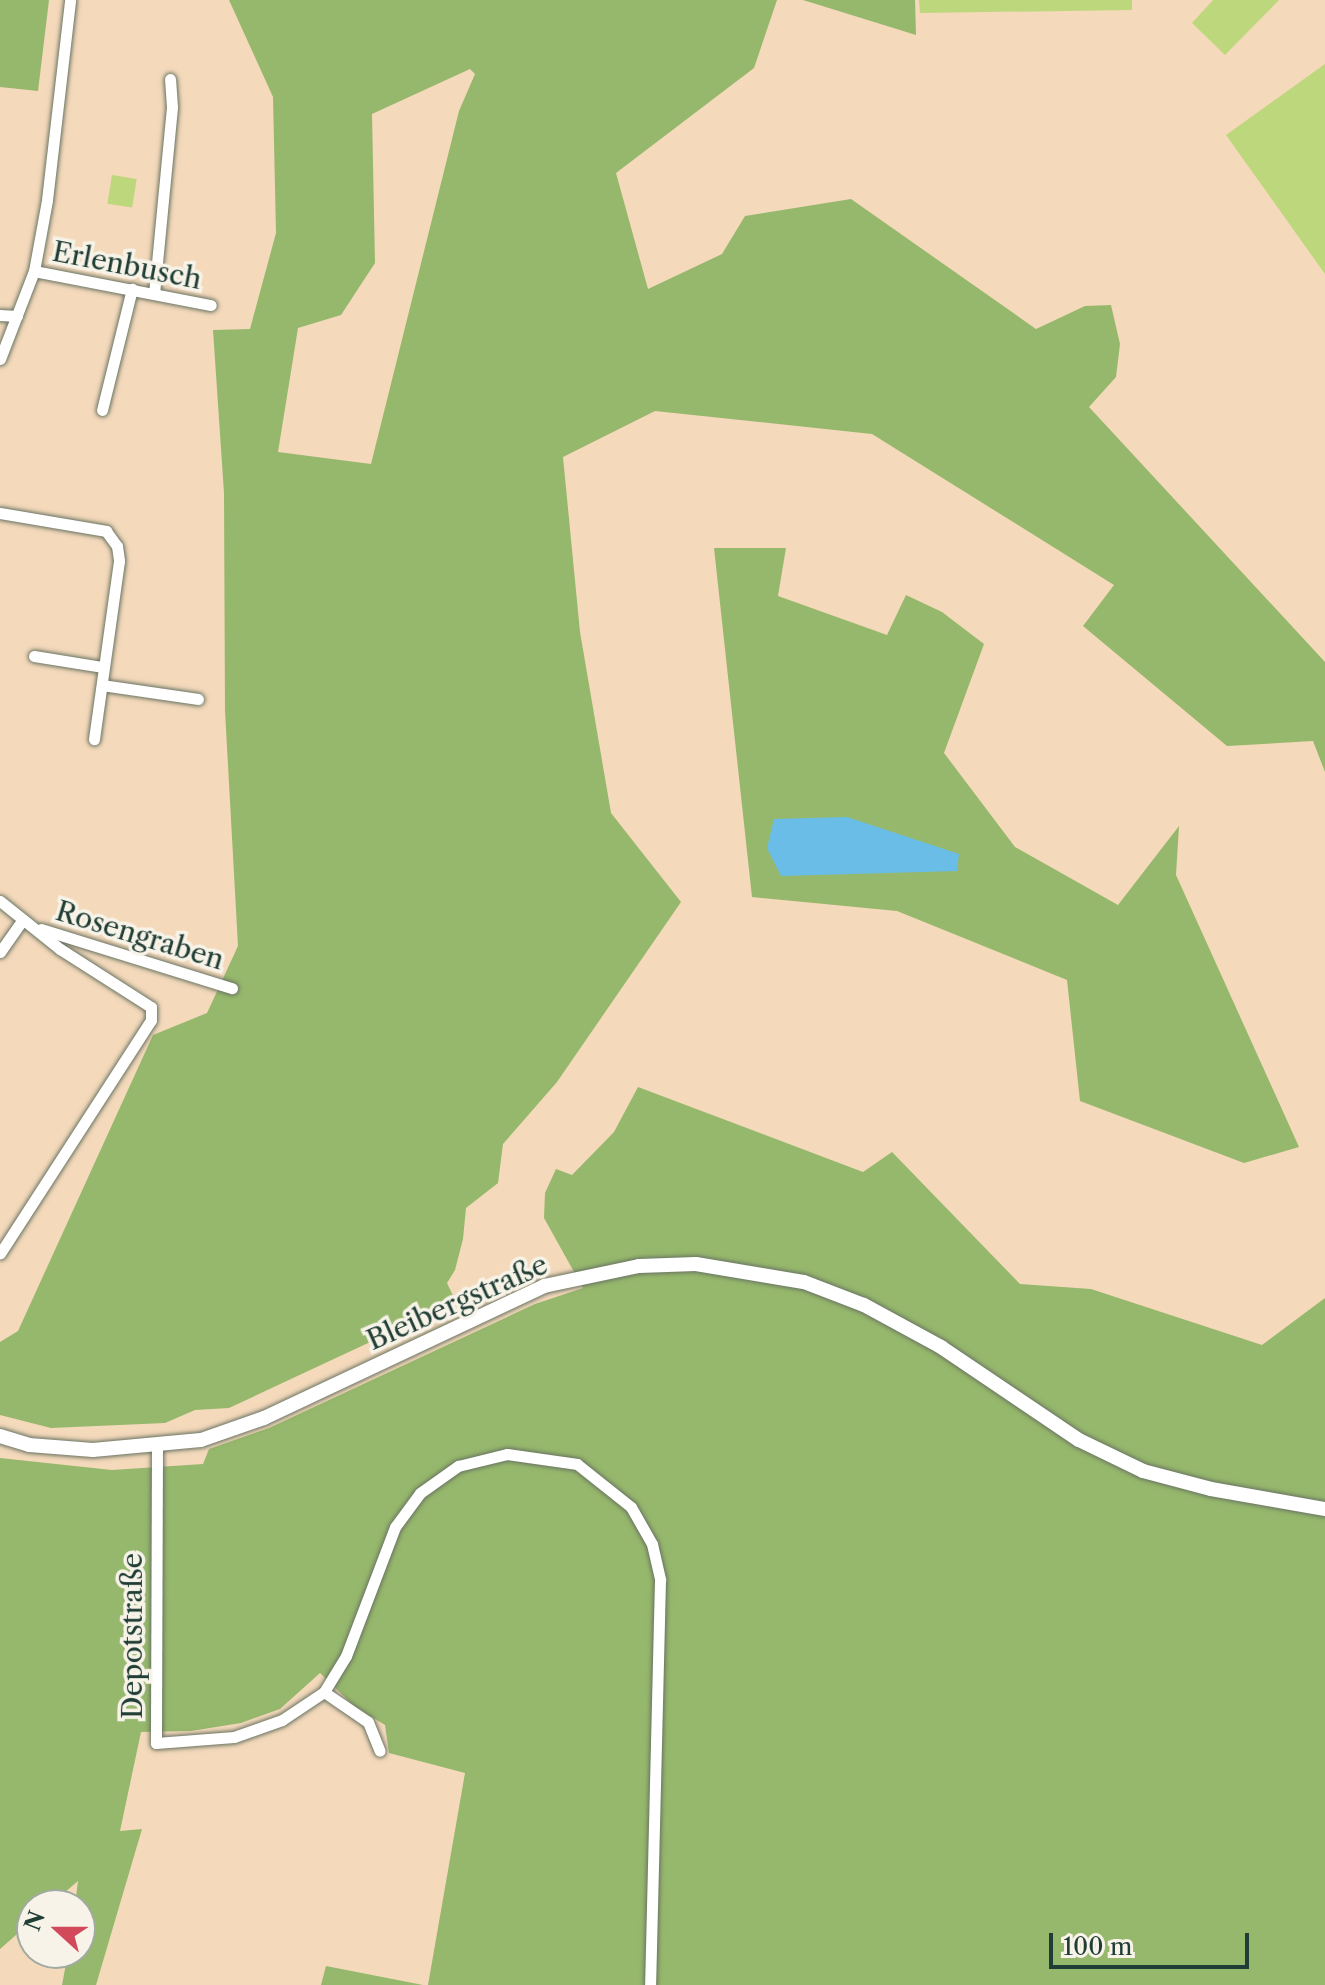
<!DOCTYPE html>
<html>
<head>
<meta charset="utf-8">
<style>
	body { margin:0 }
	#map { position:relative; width:1325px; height:1985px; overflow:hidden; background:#f4d9bb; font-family:"Libre Caslon Text",serif }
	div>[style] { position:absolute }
	.green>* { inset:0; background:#bdd77c; transform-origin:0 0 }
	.forest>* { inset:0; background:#96b86c }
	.water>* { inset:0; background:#6abde6 }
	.roads { filter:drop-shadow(0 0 2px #6a7463) drop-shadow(0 0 2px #6a7463) }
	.minor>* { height:11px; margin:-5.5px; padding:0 5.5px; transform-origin:5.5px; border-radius:5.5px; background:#fff }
	.tertiary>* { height:14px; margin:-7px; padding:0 7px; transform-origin:7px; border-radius:7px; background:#fff }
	span { translate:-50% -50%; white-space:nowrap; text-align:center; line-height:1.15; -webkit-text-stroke:7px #f7f3e8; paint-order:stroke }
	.street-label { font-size:28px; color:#1f3d34 }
	.north { position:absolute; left:16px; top:1889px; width:80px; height:80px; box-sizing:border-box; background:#f7f3e8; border:2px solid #a1aaa0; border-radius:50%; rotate:291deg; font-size:22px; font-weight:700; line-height:32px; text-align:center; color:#1f3d34 }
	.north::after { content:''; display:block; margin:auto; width:28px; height:36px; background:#d1495b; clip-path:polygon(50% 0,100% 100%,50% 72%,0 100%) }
	.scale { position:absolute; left:1049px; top:1933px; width:200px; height:36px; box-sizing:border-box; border:4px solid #1f3d34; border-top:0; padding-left:10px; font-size:24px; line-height:28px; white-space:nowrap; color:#1f3d34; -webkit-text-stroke:6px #f7f3e8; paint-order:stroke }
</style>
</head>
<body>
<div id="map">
	<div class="green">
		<i style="clip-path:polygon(919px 0,1132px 0,1132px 10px,920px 13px)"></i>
		<i style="clip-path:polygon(1213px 0,1279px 0,1225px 55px,1192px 23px)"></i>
		<i style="clip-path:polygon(1325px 64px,1325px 274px,1226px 135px)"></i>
		<i style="left:112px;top:175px;width:25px;height:29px;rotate:9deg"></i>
	</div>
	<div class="forest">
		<i style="clip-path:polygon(0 0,49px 0,38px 91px,0 87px)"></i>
		<i style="clip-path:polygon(evenodd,229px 0,777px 0,754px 68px,616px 173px,648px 289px,722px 254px,745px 216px,851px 199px,1036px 329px,1085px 306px,1111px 305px,1120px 344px,1116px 377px,1089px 407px,1325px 662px,1325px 772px,1313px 741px,1227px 746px,1083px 626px,1114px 585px,872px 434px,655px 411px,563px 457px,580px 632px,611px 813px,681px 902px,557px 1082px,503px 1144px,498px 1183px,466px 1208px,463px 1239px,455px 1270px,447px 1283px,456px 1302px,229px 1408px,195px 1410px,165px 1423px,51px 1428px,0 1415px,0 1342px,18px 1331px,153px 1035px,207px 1013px,238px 946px,225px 711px,224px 493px,213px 330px,250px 329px,276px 233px,273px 97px,229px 0,470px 69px,475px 74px,459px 111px,371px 464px,278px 452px,298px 328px,341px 315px,375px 263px,372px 114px,470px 69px)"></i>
		<i style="clip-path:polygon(803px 0,915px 0,916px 35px)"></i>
		<i style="clip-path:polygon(714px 548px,786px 548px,778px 596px,887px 635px,906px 595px,942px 612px,984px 644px,944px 753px,1015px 847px,1118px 905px,1179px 826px,1176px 875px,1299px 1147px,1244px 1163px,1080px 1101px,1067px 980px,897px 911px,752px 897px)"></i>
		<i style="clip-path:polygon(638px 1087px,863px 1172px,892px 1152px,1020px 1284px,1091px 1289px,1262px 1345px,1325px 1298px,1325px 1985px,428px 1985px,465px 1773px,389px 1753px,385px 1725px,354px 1706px,320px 1673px,280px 1709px,241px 1723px,191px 1731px,141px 1732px,120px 1831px,142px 1829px,96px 1985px,62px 1985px,68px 1953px,80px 1953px,80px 1905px,75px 1905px,78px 1881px,50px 1905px,32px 1905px,32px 1921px,0 1949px,0 1458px,112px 1470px,203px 1464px,209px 1449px,269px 1428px,535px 1304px,583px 1288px,544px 1218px,545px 1193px,556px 1169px,572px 1175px,614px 1132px)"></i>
		<i style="clip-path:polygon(326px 1966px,423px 1985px,321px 1985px)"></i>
	</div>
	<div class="water">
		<i style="clip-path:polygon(847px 817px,959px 854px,957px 871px,781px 876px,767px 848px,774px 819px)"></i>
	</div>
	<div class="roads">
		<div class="minor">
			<i style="left:34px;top:271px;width:180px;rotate:10.9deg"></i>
			<i style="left:154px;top:294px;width:188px;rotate:-84.5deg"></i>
			<i style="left:172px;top:107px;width:28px;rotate:-94deg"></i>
			<i style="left:0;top:315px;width:17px;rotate:3deg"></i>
			<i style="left:0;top:359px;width:94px;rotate:-68.9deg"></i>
			<i style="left:34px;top:271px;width:72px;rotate:-79.6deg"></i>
			<i style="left:47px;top:200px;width:201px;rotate:-83.4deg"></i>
			<i style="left:102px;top:410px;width:125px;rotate:-76.1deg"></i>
			<i style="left:0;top:513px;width:108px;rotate:9.6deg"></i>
			<i style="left:106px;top:531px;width:19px;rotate:54deg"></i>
			<i style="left:117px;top:546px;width:15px;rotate:82deg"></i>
			<i style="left:119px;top:561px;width:180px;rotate:98deg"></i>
			<i style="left:34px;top:656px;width:70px;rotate:9.1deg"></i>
			<i style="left:102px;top:685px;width:97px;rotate:8.3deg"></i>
			<i style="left:0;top:901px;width:77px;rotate:38.7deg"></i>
			<i style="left:60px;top:949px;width:108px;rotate:32.5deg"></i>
			<i style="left:151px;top:1007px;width:13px;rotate:90deg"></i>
			<i style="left:151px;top:1020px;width:278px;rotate:122.9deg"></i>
			<i style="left:41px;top:929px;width:200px;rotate:17.2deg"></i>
			<i style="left:0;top:952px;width:39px;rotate:-55deg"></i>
			<i style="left:157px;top:1445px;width:298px;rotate:90.2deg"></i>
			<i style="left:156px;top:1743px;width:78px;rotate:-4.4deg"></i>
			<i style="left:234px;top:1737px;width:51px;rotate:-19.5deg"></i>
			<i style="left:282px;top:1720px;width:50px;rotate:-33.7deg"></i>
			<i style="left:324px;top:1692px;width:42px;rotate:-58.6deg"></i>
			<i style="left:346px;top:1656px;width:138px;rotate:-69.2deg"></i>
			<i style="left:395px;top:1527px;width:42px;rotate:-53.7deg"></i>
			<i style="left:420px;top:1493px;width:47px;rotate:-35.4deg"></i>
			<i style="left:458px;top:1466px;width:50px;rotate:-13.8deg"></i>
			<i style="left:507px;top:1454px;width:71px;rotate:8.1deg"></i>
			<i style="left:577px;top:1464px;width:69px;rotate:38.5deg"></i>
			<i style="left:631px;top:1507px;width:43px;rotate:60.4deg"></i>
			<i style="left:652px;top:1544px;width:37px;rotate:77deg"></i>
			<i style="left:660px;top:1580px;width:405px;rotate:91.4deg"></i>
			<i style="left:324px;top:1692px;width:53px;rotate:34.3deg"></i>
			<i style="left:368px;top:1722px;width:31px;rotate:68deg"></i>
		</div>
		<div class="tertiary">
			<i style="left:0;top:1436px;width:30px;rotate:17deg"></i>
			<i style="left:29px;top:1445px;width:64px;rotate:4.5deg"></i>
			<i style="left:93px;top:1450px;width:108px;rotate:-5.3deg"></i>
			<i style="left:201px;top:1440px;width:67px;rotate:-19.2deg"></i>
			<i style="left:264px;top:1418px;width:310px;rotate:-25.2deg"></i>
			<i style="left:544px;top:1286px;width:97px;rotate:-11.9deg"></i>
			<i style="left:639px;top:1266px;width:57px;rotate:-2deg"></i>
			<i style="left:696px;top:1264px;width:109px;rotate:9.5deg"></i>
			<i style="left:804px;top:1282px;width:64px;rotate:21deg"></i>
			<i style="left:864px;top:1305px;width:88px;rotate:28.6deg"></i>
			<i style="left:941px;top:1347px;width:166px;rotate:34deg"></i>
			<i style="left:1079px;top:1440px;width:71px;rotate:25.8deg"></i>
			<i style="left:1143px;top:1471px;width:70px;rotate:14.8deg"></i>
			<i style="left:1211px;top:1489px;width:116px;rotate:10deg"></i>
		</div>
	</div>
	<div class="street-label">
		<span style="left:127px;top:265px;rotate:11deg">Erlenbusch</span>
		<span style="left:140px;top:935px;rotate:17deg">Rosengraben</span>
		<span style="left:457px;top:1302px;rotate:-24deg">Bleibergstraße</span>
		<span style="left:132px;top:1636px;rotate:-90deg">Depotstraße</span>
	</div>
	<div class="north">N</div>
	<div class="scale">100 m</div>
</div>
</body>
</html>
